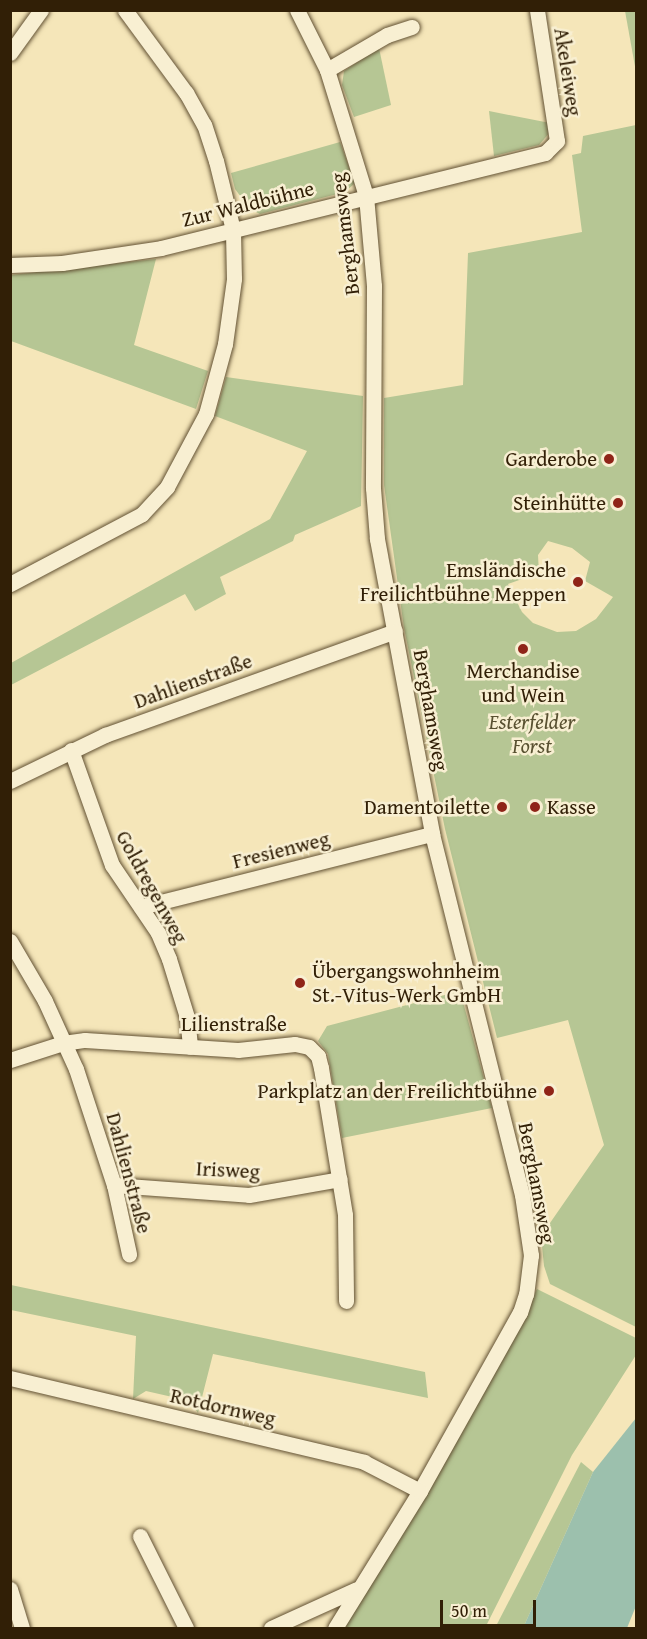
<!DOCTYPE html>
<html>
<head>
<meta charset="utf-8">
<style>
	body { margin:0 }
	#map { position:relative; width:647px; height:1639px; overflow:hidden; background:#f5e6b9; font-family:"Gentium Book Plus",serif }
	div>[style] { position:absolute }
	.green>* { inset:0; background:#b6c694 }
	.water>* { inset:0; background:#9cc0ad }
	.roads { filter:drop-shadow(0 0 2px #625133) drop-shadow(0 0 2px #625133) }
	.minor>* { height:15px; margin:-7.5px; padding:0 7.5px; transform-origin:7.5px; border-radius:7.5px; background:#f8efd2 }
	.dots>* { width:16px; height:16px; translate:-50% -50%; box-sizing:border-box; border:3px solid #f8efd2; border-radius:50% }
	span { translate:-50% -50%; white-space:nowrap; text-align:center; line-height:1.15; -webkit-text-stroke:5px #f8efd2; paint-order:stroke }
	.street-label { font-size:21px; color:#311f06 }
	.poi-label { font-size:21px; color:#311f06 }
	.right { translate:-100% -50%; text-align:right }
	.left { translate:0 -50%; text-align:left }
	.park-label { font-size:21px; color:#595131; font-style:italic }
	.frame { position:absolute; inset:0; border:12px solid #311f06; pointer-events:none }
	.scale { position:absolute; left:440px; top:1600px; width:96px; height:27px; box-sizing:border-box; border:3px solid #311f06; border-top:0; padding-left:8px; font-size:18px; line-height:21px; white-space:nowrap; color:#311f06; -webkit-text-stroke:4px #f8efd2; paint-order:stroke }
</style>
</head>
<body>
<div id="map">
	<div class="green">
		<i style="clip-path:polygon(625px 11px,636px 11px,636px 72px)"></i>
		<i style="clip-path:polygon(379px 48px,391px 105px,354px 117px,342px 85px,344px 71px)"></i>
		<i style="clip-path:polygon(489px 111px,550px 123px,551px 131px,539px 145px,494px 156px)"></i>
		<i style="clip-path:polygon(evenodd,636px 125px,636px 1327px,550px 1284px,544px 1266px,541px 1236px,604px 1145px,568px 1020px,497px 1038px,445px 829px,404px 628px,384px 485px,384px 398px,463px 385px,468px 253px,582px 232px,572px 155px,581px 153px,583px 136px,636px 125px,548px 541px,572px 548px,590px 562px,585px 581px,613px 597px,596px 619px,576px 631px,557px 632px,533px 623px,522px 612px,508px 584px,539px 573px,538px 555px,548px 541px)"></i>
		<i style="clip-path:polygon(340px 142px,355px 183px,345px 192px,260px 214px,250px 209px,235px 189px,231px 173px)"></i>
		<i style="clip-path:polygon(156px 259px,134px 345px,208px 371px,196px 409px,11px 341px,11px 275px)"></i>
		<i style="clip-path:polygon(226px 377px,363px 396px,361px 506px,295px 535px,293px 541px,220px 577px,226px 594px,195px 611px,185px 594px,11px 685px,11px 663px,270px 519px,307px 451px,215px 416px)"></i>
		<i style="clip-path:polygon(460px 991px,492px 1108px,342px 1138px,328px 1054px,318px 1041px,327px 1026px)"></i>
		<i style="clip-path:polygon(11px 1285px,425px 1372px,428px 1398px,213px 1354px,198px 1413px,190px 1401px,146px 1391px,133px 1399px,136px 1336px,11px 1310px)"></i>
		<i style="clip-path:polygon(537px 1289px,636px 1338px,636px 1355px,572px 1455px,485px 1628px,344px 1628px,458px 1436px)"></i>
		<i style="clip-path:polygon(581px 1462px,593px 1472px,523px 1628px,495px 1628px)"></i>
	</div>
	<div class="water">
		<i style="clip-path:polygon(636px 1418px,636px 1606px,627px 1628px,523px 1628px,593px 1472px)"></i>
	</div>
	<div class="roads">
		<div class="minor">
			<i style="left:297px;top:10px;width:67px;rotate:63.4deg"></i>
			<i style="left:327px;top:70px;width:132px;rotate:72.8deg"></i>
			<i style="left:366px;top:196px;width:90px;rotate:84.9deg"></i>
			<i style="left:374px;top:286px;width:202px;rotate:90.3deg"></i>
			<i style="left:373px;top:488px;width:51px;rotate:85.5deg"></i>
			<i style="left:377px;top:539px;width:300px;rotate:79.4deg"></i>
			<i style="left:432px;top:834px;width:372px;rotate:76deg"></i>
			<i style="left:522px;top:1195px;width:61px;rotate:81.5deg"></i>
			<i style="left:531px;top:1255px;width:39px;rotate:97deg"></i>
			<i style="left:526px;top:1294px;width:19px;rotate:108deg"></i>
			<i style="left:520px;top:1312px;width:205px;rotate:119.2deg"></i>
			<i style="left:420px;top:1491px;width:161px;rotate:121.8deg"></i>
			<i style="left:10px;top:53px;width:53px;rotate:-54.2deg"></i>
			<i style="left:327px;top:70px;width:69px;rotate:-30.3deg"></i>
			<i style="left:387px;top:35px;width:26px;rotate:-18deg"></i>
			<i style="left:10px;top:265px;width:52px;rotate:-2.2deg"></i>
			<i style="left:62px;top:263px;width:100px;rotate:-8.6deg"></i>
			<i style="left:161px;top:248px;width:396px;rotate:-13.9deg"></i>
			<i style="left:545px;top:153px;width:17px;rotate:-45deg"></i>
			<i style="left:557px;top:141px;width:133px;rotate:-98.7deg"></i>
			<i style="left:10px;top:584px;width:149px;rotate:-27.9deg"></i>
			<i style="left:142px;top:514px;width:37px;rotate:-47deg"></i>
			<i style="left:167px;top:487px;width:83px;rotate:-61.9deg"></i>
			<i style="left:206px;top:414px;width:73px;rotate:-74.8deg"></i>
			<i style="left:225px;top:344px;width:66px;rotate:-82.1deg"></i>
			<i style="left:234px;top:279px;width:49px;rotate:-91.2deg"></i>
			<i style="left:233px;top:230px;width:71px;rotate:-103.8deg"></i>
			<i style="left:216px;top:161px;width:38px;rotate:-108deg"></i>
			<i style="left:204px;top:125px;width:37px;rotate:-119deg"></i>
			<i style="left:186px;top:93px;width:103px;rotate:-126.3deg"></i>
			<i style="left:71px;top:750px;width:122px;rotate:70.4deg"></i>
			<i style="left:112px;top:865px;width:82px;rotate:55.9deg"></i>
			<i style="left:158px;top:933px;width:28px;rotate:67deg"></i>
			<i style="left:169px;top:959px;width:61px;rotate:72.8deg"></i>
			<i style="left:187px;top:1017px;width:30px;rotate:84deg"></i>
			<i style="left:10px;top:781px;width:106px;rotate:-25.8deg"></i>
			<i style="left:105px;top:735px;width:308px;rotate:-19.7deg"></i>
			<i style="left:141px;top:907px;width:300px;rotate:-14.1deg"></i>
			<i style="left:10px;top:941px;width:69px;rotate:59.7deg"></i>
			<i style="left:45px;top:1001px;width:75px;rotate:65.5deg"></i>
			<i style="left:76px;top:1069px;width:122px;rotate:71.9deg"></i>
			<i style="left:114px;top:1185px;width:71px;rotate:77.7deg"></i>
			<i style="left:10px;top:1060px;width:56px;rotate:-17.8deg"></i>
			<i style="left:63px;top:1043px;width:22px;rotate:-8deg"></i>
			<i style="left:85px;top:1040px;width:153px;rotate:3.7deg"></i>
			<i style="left:238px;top:1050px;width:57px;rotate:-6deg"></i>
			<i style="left:295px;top:1044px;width:14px;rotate:12deg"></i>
			<i style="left:309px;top:1047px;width:13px;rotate:45deg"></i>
			<i style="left:318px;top:1056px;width:12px;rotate:76deg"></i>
			<i style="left:321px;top:1068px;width:149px;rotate:80.7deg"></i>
			<i style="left:345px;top:1215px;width:86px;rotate:89.3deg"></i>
			<i style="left:114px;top:1185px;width:135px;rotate:4.2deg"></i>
			<i style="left:249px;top:1195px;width:92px;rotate:-10deg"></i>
			<i style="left:10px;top:1378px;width:364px;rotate:13.3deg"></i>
			<i style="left:364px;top:1462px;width:63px;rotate:27.4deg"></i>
			<i style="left:140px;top:1536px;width:103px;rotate:63.4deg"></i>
			<i style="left:10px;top:1589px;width:41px;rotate:72.9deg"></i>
			<i style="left:271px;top:1628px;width:94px;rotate:-24.4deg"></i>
		</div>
	</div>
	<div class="dots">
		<i style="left:609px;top:459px;background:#8f2418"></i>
		<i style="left:618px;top:503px;background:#8f2418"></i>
		<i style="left:578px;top:582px;background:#8f2418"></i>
		<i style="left:523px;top:649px;background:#8f2418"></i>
		<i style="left:502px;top:807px;background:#8f2418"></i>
		<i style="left:535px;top:807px;background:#8f2418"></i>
		<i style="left:300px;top:983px;background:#8f2418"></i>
		<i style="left:549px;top:1091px;background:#8f2418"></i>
	</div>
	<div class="street-label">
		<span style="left:568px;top:72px;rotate:81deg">Akeleiweg</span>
		<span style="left:248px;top:204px;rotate:-14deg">Zur Waldbühne</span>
		<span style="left:345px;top:234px;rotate:-97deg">Berghamsweg</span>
		<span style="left:193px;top:681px;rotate:-20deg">Dahlienstraße</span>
		<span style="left:431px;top:710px;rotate:80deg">Berghamsweg</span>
		<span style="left:281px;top:850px;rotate:-14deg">Fresienweg</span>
		<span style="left:152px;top:887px;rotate:61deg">Goldregenweg</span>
		<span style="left:234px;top:1024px">Lilienstraße</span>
		<span style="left:228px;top:1170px;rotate:3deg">Irisweg</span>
		<span style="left:129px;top:1173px;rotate:75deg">Dahlienstraße</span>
		<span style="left:537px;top:1183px;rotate:79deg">Berghamsweg</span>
		<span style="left:223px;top:1407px;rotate:13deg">Rotdornweg</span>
	</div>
	<div class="poi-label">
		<span class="right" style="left:597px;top:459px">Garderobe</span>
		<span class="right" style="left:606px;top:503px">Steinhütte</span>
		<span class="right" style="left:566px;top:582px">Emsländische<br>Freilichtbühne Meppen</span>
		<span style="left:523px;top:683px">Merchandise<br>und Wein</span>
		<span class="right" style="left:490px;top:807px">Damentoilette</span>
		<span class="left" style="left:547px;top:807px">Kasse</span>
		<span class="left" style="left:312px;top:983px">Übergangswohnheim<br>St.-Vitus-Werk GmbH</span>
		<span class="right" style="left:537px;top:1091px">Parkplatz an der Freilichtbühne</span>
	</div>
	<div class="park-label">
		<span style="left:532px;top:734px">Esterfelder<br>Forst</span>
	</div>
	<div class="frame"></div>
	<div class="scale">50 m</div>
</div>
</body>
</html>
